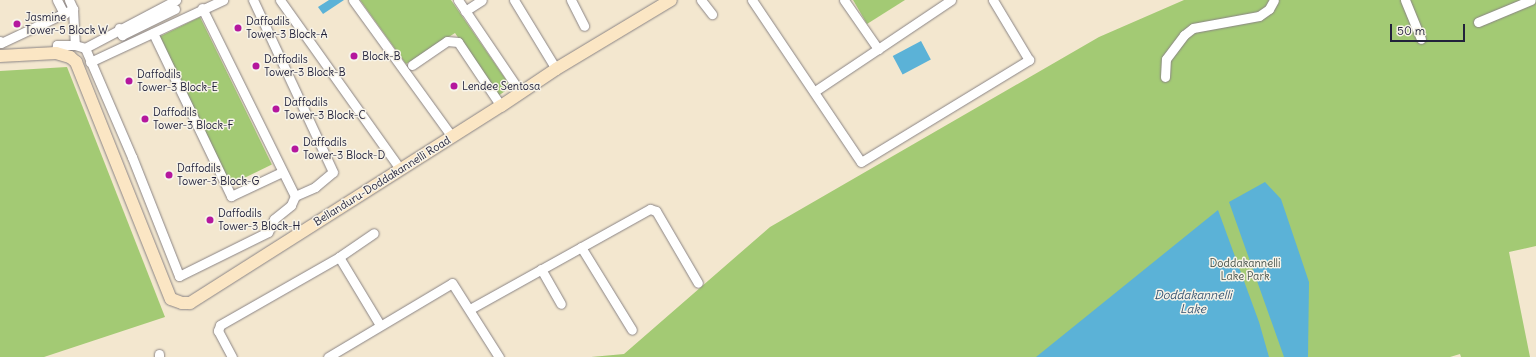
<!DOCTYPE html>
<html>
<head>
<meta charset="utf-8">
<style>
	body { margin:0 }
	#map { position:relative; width:1536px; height:357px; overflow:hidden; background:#f3e7cf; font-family:Delius,sans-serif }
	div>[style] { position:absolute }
	.green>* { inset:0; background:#a3ca74; transform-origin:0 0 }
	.water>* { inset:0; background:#5bb2d7; transform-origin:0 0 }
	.roads { filter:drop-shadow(0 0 1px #8a8485) drop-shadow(0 0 1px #8a8485) }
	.street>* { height:9px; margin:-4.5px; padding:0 4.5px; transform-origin:4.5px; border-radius:4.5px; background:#fff }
	.secondary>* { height:12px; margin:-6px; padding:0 6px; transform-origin:6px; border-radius:6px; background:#fbe6c4 }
	.dots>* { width:11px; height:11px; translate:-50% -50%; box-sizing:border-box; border:2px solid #f7f3e8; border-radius:50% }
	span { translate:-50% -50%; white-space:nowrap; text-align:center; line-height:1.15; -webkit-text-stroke:3px #f7f3e8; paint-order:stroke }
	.poi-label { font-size:11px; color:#22223b }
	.left { translate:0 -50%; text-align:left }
	.street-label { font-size:11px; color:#22223b }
	.park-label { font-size:11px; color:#49544c }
	.water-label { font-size:12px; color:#365472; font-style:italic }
	.scale { position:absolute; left:1390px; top:24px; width:75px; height:18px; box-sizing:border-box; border:2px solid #22223b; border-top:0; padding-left:5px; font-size:12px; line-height:14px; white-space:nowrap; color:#22223b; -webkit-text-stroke:3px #f7f3e8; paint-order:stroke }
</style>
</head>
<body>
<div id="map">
	<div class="green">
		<i style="clip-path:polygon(360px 0,451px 0,511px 87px,498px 96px,455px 33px,406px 64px)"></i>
		<i style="clip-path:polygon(853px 0,905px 0,867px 24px)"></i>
		<i style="clip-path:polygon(1184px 0,1536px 0,1536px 246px,1509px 252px,1530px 357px,1461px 357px,1460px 354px,1450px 357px,591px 357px,624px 354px,770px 227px,1099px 37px)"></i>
		<i style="left:200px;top:17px;width:164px;height:47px;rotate:64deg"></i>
		<i style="clip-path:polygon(67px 67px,165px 317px,44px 357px,0 357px,0 71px)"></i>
	</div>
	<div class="water">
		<i style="clip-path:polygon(329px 0,344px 0,323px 14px,318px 7px)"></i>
		<i style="left:921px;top:41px;width:21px;height:32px;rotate:62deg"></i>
		<i style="clip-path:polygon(1265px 182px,1281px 199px,1309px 282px,1308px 357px,1284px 357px,1229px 202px)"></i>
		<i style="clip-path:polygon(1218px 210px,1259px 322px,1269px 357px,1036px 357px)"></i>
	</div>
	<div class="roads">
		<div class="street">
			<i style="left:57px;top:0;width:16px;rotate:63deg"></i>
			<i style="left:69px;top:0;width:10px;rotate:66deg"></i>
			<i style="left:73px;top:9px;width:36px;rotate:87deg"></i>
			<i style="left:75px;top:45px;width:10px;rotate:17deg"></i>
			<i style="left:85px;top:48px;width:103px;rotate:-27.8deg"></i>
			<i style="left:280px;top:0;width:207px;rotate:54.6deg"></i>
			<i style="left:353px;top:0;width:169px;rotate:54.1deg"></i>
			<i style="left:458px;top:0;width:112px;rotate:55.9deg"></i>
			<i style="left:514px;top:0;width:81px;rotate:58.7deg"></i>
			<i style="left:571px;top:0;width:29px;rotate:63deg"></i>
			<i style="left:701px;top:0;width:18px;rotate:52deg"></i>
			<i style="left:752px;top:0;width:195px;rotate:56.1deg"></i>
			<i style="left:861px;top:162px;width:197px;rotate:-31.3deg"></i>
			<i style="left:1029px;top:60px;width:70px;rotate:-121deg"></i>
			<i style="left:844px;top:0;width:60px;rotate:55.2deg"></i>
			<i style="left:878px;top:49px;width:88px;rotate:-33.9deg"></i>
			<i style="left:1405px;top:0;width:42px;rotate:67.7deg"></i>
			<i style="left:202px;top:8px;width:210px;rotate:63.7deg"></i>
			<i style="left:465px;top:11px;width:20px;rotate:-33deg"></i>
			<i style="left:1478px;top:22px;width:57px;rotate:-22.5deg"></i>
			<i style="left:119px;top:28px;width:8px;rotate:67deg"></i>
			<i style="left:122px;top:35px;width:59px;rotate:-26.1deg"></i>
			<i style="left:153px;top:33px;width:181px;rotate:64.4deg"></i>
			<i style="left:231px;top:196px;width:56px;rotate:-25.2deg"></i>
			<i style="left:0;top:41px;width:2px;rotate:63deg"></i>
			<i style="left:1px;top:43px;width:80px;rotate:-25.3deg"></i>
			<i style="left:85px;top:48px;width:119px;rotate:66.7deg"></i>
			<i style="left:132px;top:157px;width:128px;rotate:68.4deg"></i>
			<i style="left:179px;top:276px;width:99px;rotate:-26.3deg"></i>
			<i style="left:268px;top:232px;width:14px;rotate:-65deg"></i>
			<i style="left:274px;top:219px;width:22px;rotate:-39deg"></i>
			<i style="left:291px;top:205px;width:10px;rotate:-66deg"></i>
			<i style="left:295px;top:196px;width:22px;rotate:-24deg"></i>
			<i style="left:315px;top:187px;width:23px;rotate:-40deg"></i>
			<i style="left:333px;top:172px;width:190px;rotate:-114.9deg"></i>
			<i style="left:56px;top:53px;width:8px;rotate:-83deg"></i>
			<i style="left:57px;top:45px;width:18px"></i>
			<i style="left:90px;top:62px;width:147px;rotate:-25deg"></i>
			<i style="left:412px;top:65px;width:42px;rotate:-34.4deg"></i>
			<i style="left:447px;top:41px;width:11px;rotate:5deg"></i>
			<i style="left:458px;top:42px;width:77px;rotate:56.1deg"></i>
			<i style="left:1165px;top:77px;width:18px;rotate:-87deg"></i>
			<i style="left:1166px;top:59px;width:30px;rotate:-53deg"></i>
			<i style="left:1184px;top:35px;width:11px;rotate:-38deg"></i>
			<i style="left:1193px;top:28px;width:67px;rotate:-10.3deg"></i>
			<i style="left:1259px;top:16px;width:12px;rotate:-35deg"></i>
			<i style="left:1269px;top:9px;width:10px;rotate:-61deg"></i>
			<i style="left:815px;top:91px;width:76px;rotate:-33.7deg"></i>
			<i style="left:581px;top:247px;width:97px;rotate:58.4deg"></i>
			<i style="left:339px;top:257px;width:42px;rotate:-34.4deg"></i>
			<i style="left:541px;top:269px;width:40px;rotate:60.3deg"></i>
			<i style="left:470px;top:309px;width:206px;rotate:-29.1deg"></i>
			<i style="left:650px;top:209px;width:6px;rotate:18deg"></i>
			<i style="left:656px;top:211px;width:83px;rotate:59.7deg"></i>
			<i style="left:159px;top:354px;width:3px;rotate:90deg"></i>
			<i style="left:232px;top:357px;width:30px;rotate:-118deg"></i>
			<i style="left:218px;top:331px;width:6px;rotate:-72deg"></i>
			<i style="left:220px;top:325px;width:137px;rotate:-29.7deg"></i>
			<i style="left:339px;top:257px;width:79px;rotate:58.9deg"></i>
			<i style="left:328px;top:357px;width:144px;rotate:-30.8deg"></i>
			<i style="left:452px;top:283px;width:88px;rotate:57.6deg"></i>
		</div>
		<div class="secondary">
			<i style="left:0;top:56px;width:56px;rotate:-3.1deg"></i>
			<i style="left:56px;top:53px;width:15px;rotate:16deg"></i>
			<i style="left:70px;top:57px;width:8px;rotate:40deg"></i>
			<i style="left:76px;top:62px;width:255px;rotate:68.2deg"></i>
			<i style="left:171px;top:299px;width:12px;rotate:20deg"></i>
			<i style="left:182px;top:303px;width:8px"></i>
			<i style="left:190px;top:303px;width:368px;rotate:-32.4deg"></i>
			<i style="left:501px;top:106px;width:66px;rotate:-33.9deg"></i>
			<i style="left:556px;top:69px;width:134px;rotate:-31deg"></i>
		</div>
	</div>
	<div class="dots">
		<i style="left:17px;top:24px;background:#b5179e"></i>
		<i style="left:238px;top:28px;background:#b5179e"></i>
		<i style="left:354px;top:56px;background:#b5179e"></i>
		<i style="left:256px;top:66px;background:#b5179e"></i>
		<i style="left:129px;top:81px;background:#b5179e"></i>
		<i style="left:454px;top:86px;background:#b5179e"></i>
		<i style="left:276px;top:109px;background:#b5179e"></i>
		<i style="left:145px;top:119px;background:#b5179e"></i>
		<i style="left:295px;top:149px;background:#b5179e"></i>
		<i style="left:169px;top:175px;background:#b5179e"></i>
		<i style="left:210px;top:220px;background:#b5179e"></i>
	</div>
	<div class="poi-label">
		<span class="left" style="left:25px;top:24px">Jasmine<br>Tower-5 Block W</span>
		<span class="left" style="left:246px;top:28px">Daffodils<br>Tower-3 Block-A</span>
		<span class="left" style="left:362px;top:56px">Block-B</span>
		<span class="left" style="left:264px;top:66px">Daffodils<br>Tower-3 Block-B</span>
		<span class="left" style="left:137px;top:81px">Daffodils<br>Tower-3 Block-E</span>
		<span class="left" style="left:462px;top:86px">Lendee Sentosa</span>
		<span class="left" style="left:284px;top:109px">Daffodils<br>Tower-3 Block-C</span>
		<span class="left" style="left:153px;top:119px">Daffodils<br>Tower-3 Block-F</span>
		<span class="left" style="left:303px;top:149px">Daffodils<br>Tower-3 Block-D</span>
		<span class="left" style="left:177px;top:175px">Daffodils<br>Tower-3 Block-G</span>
		<span class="left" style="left:218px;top:220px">Daffodils<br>Tower-3 Block-H</span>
	</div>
	<div class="street-label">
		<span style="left:382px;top:181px;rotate:-32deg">Bellanduru-Doddakannelli Road</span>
	</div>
	<div class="park-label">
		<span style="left:1245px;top:270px">Doddakannelli<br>Lake Park</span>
	</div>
	<div class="water-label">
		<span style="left:1193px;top:302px">Doddakannelli<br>Lake</span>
	</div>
	<div class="scale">50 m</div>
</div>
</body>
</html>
